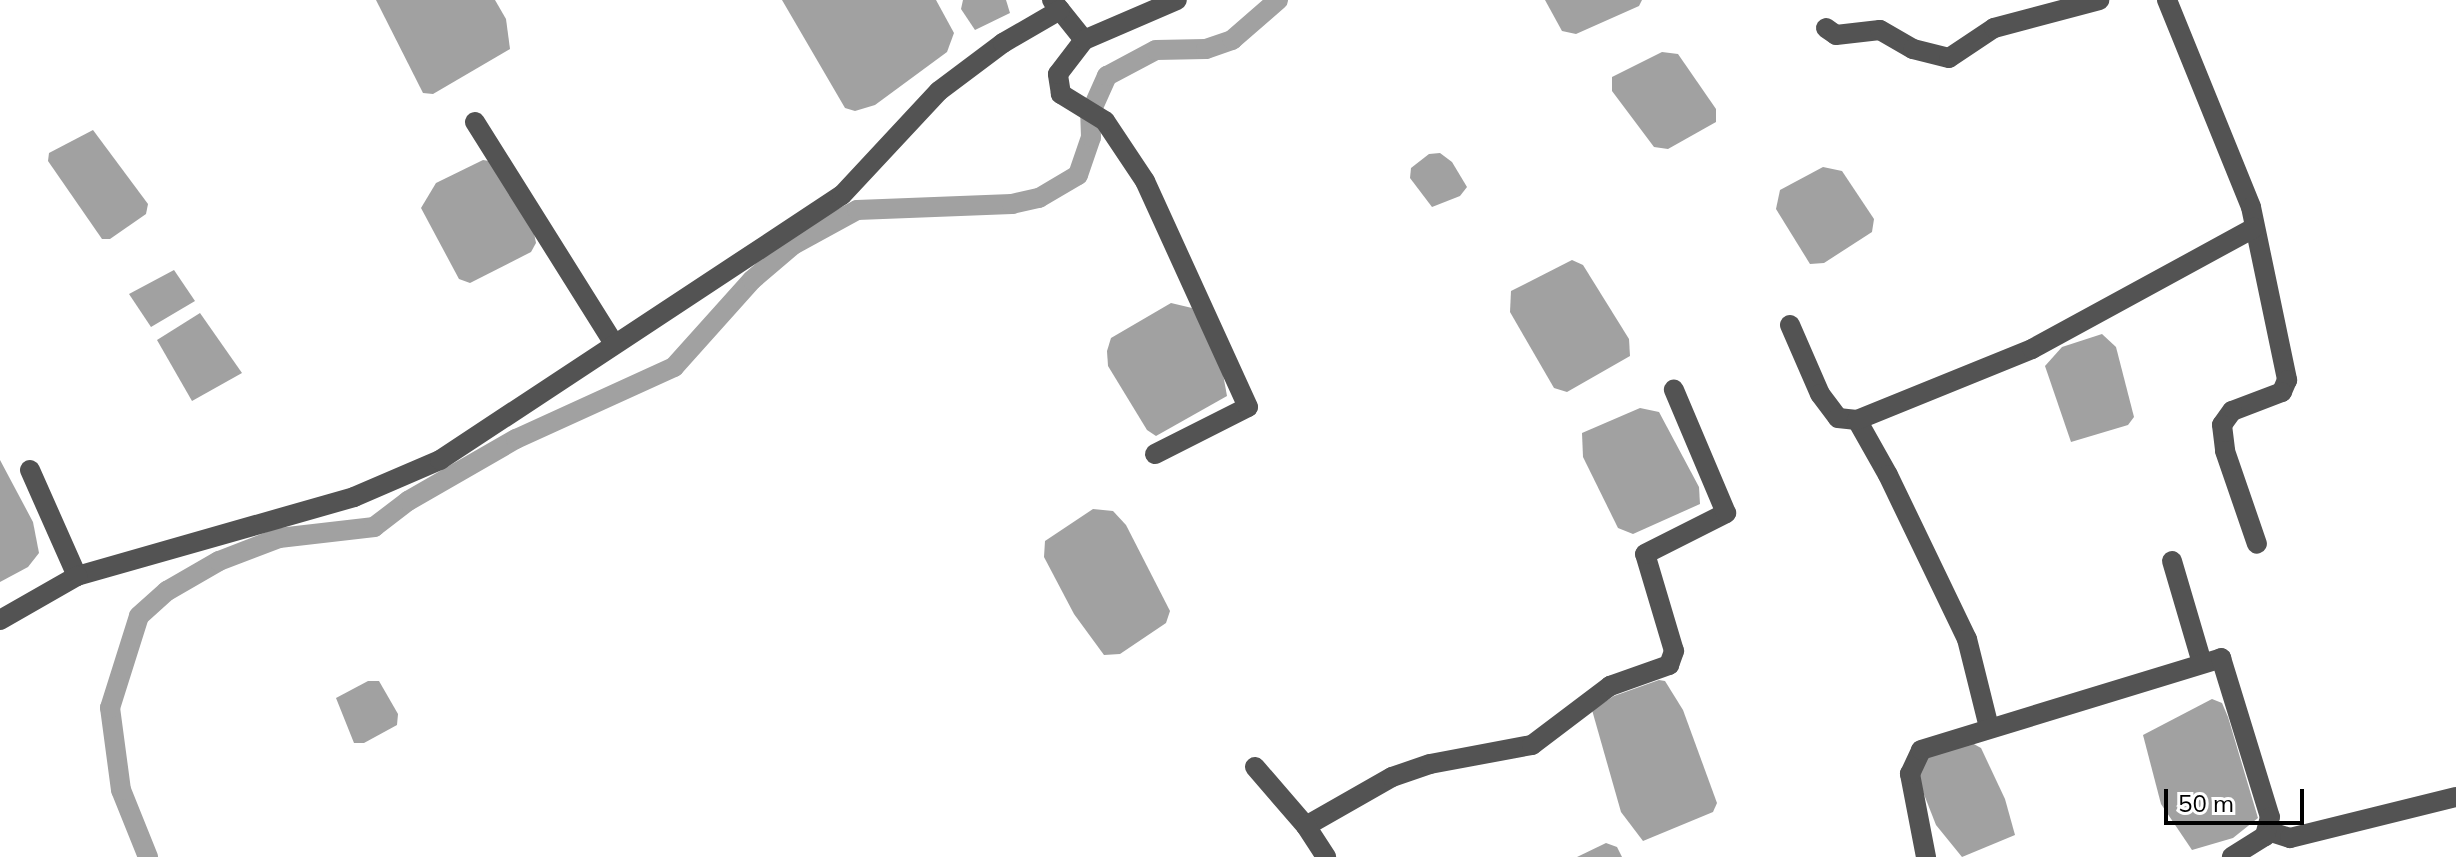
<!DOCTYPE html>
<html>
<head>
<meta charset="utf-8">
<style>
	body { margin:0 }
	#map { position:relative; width:2456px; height:857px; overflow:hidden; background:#fff; font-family:Mulish,sans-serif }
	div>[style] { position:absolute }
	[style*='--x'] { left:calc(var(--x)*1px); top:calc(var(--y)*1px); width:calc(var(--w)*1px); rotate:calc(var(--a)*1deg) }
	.water>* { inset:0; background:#a1a1a1 }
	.canal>* { height:20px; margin:-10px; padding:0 10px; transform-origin:10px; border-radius:10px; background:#a1a1a1 }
	.minor>* { height:20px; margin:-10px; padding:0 10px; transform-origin:10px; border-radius:10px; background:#535353 }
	span { translate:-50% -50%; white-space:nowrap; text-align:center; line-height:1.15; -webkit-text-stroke:8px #fff; paint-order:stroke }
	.scale { position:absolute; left:2164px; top:789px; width:140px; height:36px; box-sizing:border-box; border:4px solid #000; border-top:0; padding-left:10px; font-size:24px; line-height:28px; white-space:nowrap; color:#000; -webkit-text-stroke:6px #fff; paint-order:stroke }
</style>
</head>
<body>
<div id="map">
	<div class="water">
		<div style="clip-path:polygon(376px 0,495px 0,506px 19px,510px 49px,433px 94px,423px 93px)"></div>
		<div style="clip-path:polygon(782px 0,936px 0,954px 33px,947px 52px,875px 105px,855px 111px,845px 108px)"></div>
		<div style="clip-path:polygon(963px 0,1006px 0,1010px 13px,975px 30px,961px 9px)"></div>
		<div style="clip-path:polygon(1545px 0,1642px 0,1639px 6px,1576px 34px,1562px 31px)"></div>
		<div style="clip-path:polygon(1662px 52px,1678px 54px,1716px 109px,1716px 122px,1668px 149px,1654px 147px,1612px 91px,1612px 77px)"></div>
		<div style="clip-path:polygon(93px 130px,148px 204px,146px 214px,110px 239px,102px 239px,48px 161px,49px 153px)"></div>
		<div style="clip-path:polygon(1440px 153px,1452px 162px,1467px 187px,1460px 196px,1432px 207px,1410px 178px,1411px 168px,1429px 154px)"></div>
		<div style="clip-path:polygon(483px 160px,489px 161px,533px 228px,536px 243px,531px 252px,470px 283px,459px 279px,421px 208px,436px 183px)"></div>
		<div style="clip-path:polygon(1823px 167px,1842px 171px,1874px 219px,1872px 232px,1824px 263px,1810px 264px,1776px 209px,1780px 190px)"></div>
		<div style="clip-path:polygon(1572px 260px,1583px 265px,1629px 339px,1630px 356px,1567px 392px,1554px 388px,1510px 312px,1511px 291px)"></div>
		<div style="clip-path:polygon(174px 270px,195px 301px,151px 327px,129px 294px)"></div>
		<div style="clip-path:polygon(1171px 303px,1192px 308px,1221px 363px,1227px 396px,1156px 436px,1147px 430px,1108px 366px,1107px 351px,1111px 338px)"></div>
		<div style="clip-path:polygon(200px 313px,242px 373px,192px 401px,157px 340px)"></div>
		<div style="clip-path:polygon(2102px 334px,2116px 347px,2134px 417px,2128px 425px,2071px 442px,2045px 366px,2062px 347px)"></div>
		<div style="clip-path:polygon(1640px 408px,1659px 412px,1699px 487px,1700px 504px,1633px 534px,1618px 528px,1583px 457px,1582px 433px)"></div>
		<div style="clip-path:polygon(0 460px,33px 522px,39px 553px,28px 567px,0 582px)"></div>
		<div style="clip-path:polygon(1093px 509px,1113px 511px,1126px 525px,1170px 611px,1166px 623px,1120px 654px,1104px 655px,1074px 614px,1044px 557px,1045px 541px)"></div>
		<div style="clip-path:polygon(1659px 680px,1665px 681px,1683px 710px,1717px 803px,1713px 812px,1643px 841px,1621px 812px,1592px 710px,1614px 696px)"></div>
		<div style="clip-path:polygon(368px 681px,379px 681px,398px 714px,397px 725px,364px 743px,354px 743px,336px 698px)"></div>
		<div style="clip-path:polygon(2212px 699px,2222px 703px,2228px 717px,2258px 818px,2233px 838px,2192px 850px,2161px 804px,2143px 735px)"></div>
		<div style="clip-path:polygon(1972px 743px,1981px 748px,2005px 799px,2015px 835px,1962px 857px,1936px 825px,1916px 774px,1928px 757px)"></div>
		<div style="clip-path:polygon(1606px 843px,1617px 847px,1622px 857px,1577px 857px)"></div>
	</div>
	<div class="canal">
		<div style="--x:148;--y:857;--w:72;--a:-111.9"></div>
		<div style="--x:121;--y:790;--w:83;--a:-97.6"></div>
		<div style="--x:110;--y:708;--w:96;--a:-72.5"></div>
		<div style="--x:139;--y:616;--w:38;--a:-42"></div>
		<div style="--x:167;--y:591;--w:60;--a:-30"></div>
		<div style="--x:219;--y:561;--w:64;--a:-21"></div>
		<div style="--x:279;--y:538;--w:96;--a:-6.6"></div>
		<div style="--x:374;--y:527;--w:43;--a:-37.4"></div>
		<div style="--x:408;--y:501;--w:125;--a:-29.9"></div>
		<div style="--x:516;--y:439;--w:174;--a:-24.5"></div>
		<div style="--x:674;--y:367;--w:117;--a:-48.1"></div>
		<div style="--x:752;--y:280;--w:54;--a:-40.5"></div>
		<div style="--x:793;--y:245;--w:73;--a:-28.7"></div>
		<div style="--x:857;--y:210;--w:155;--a:-2.2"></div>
		<div style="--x:1012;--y:204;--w:28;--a:-13"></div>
		<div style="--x:1039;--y:198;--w:45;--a:-30.5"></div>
		<div style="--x:1078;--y:175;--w:40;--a:-71.1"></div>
		<div style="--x:1091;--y:137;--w:23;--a:-92"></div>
		<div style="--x:1090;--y:114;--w:42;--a:-65.9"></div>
		<div style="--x:1107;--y:76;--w:55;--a:-28"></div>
		<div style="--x:1156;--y:50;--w:50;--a:-1.1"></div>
		<div style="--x:1206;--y:49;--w:28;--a:-19"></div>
		<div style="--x:1232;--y:40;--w:61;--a:-41"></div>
	</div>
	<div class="minor">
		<div style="--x:1052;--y:0;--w:51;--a:51.3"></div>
		<div style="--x:2167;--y:0;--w:223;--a:67.9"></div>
		<div style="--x:2251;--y:207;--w:177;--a:78.2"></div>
		<div style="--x:2287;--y:380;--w:13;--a:113"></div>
		<div style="--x:2282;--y:392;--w:53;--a:159.2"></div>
		<div style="--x:2232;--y:411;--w:17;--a:126"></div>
		<div style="--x:2222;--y:425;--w:26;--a:83"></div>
		<div style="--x:2225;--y:451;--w:98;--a:71"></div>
		<div style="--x:1826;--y:28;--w:12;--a:35"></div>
		<div style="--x:1836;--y:35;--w:44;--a:-6.5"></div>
		<div style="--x:1880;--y:30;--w:38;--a:30"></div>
		<div style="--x:1913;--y:49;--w:37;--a:14"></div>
		<div style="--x:1949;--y:58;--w:54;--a:-33.7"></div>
		<div style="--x:1994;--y:28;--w:109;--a:-14.9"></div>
		<div style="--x:475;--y:122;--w:262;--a:57.9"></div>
		<div style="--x:1790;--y:325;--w:75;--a:66.5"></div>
		<div style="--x:1820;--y:394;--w:30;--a:53"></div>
		<div style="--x:1838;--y:418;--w:19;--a:6"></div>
		<div style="--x:1857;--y:420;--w:63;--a:60.6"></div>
		<div style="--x:1888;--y:475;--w:182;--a:64.3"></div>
		<div style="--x:1967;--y:639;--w:91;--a:76"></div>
		<div style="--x:1857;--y:420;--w:189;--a:-22.1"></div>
		<div style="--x:2032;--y:349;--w:253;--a:-28.6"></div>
		<div style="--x:1155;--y:454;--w:104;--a:-26.8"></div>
		<div style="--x:1248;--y:407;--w:248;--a:-114.5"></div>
		<div style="--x:1145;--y:181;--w:72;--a:-123.7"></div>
		<div style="--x:1105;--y:121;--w:52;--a:-148.5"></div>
		<div style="--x:1061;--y:94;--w:20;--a:-99"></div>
		<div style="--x:1058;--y:74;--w:43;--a:-52.6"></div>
		<div style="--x:1084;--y:40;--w:101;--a:-23.3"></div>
		<div style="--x:30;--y:470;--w:116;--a:66.1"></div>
		<div style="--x:77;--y:576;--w:288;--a:-15.9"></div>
		<div style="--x:354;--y:497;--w:94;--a:-23.3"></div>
		<div style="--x:440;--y:460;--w:481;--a:-33.4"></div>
		<div style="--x:842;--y:195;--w:142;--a:-47"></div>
		<div style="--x:939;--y:91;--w:80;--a:-36.9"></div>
		<div style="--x:1003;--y:43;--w:66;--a:-30.1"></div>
		<div style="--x:2172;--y:561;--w:106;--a:73.6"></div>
		<div style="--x:0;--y:620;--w:89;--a:-29.7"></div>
		<div style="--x:1255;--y:767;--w:78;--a:49.2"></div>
		<div style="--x:1306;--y:826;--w:99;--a:-29.7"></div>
		<div style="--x:1392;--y:777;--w:40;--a:-18.9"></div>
		<div style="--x:1430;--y:764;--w:104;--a:-10.6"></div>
		<div style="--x:1532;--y:745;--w:98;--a:-37.1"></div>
		<div style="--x:1610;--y:686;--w:63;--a:-19.6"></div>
		<div style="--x:1669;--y:665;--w:15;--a:-70"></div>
		<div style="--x:1674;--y:651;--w:101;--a:-106.6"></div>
		<div style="--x:1645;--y:554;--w:91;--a:-26.8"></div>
		<div style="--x:1726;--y:513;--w:134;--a:-112.9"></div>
		<div style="--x:1306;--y:826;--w:37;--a:57"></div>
		<div style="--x:2268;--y:831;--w:23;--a:18"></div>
		<div style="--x:2290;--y:838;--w:171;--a:-13.9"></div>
		<div style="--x:1926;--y:857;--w:85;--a:-100.9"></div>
		<div style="--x:1910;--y:774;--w:26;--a:-65"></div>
		<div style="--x:1921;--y:750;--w:314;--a:-17"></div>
		<div style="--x:2221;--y:658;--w:166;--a:72.9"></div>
		<div style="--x:2270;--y:817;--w:20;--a:105"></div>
		<div style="--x:2265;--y:836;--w:39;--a:148"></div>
	</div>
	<div class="scale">50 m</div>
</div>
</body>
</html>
